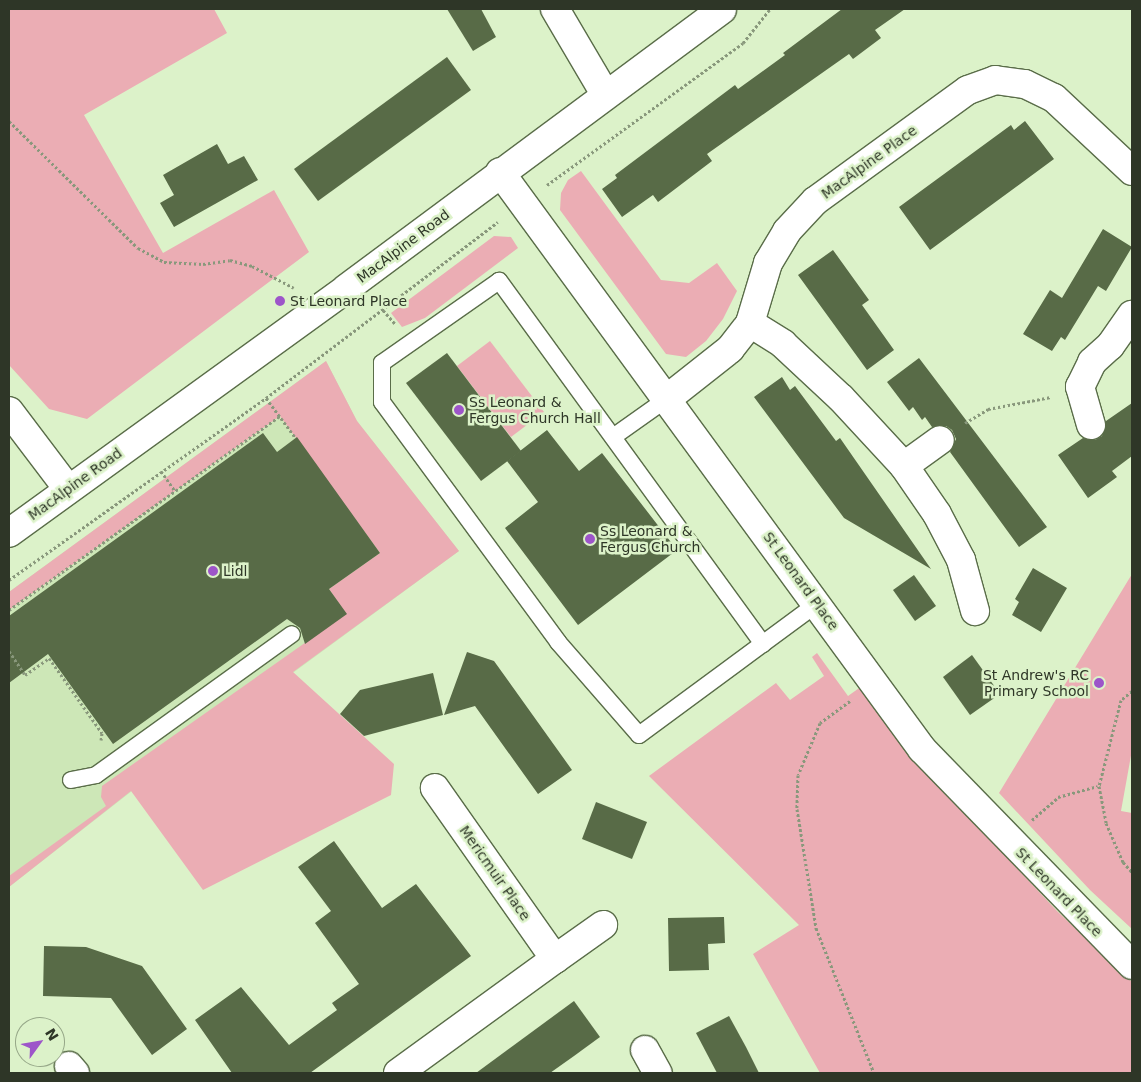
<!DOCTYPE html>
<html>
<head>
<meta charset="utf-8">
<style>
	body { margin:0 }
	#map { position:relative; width:1141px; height:1082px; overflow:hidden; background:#dcf2c9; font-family:"DejaVu Sans",sans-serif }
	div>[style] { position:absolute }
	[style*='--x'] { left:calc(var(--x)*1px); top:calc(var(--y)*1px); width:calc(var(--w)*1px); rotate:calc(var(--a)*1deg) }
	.built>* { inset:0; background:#cde7b7 }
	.green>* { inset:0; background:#ebadb4 }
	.building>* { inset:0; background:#586b47 }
	.path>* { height:3px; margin-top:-1.5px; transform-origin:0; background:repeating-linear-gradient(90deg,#89987c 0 2.5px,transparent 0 5px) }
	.roads { filter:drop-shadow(1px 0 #5a6d49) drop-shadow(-1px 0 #5a6d49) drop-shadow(0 1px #5a6d49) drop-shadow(0 -1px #5a6d49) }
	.service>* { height:16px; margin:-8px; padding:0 8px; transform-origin:8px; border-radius:8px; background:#fff }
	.minor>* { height:28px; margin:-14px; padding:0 14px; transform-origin:14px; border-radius:14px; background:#fff }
	.tertiary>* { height:28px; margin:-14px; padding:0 14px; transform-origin:14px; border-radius:14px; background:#fff }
	.dots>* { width:14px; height:14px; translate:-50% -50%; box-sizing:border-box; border:2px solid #dcf2c9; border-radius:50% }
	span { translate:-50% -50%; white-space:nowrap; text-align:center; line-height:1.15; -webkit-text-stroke:5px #dcf2c9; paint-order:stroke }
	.street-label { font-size:14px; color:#2e3627 }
	.poi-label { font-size:14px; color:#2e3627 }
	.left { translate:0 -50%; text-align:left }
	.right { translate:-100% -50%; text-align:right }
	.frame { position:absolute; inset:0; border:10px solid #2e3627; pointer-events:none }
	.north { position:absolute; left:15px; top:1017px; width:50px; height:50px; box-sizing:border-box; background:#dcf2c9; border:1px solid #96a788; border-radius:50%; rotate:58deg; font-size:14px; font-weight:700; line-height:20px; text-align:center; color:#2e3627 }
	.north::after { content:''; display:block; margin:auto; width:18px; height:22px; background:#9d55c9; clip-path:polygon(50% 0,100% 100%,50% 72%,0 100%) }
</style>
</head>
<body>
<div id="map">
	<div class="built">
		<div style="clip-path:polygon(326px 361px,357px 421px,459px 551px,132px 791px,9px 887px,9px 592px)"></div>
	</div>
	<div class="green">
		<div style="clip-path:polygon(9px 9px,214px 9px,227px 33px,84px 115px,163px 253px,274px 190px,309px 252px,87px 419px,49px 409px,9px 365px)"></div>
		<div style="clip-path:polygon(581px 171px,661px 280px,689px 283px,717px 263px,737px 291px,723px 319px,706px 341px,686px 357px,666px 354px,560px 210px,561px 193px,568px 180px)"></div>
		<div style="clip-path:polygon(494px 236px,511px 237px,518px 248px,425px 318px,402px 327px,391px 313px)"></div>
		<div style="clip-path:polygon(490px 341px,544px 412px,511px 437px,457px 366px)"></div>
		<div style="clip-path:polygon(326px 361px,357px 421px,459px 551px,293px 672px,394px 764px,391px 795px,203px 890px,131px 791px,9px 887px,9px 876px,106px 806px,101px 797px,102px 786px,346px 614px,329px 589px,380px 553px,280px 416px,9px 610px,9px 592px)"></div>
		<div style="clip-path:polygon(1132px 574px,1132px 750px,1121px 811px,1132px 813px,1132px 929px,1090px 890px,999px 793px)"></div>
		<div style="clip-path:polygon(817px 653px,848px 696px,862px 686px,952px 799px,1057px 911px,1132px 982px,1132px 1073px,820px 1073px,753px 954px,799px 925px,649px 776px,776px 683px,790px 700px,824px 676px,812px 657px)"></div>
	</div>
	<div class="building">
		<div style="clip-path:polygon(447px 9px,481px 9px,496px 37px,473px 51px)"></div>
		<div style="clip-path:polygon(842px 9px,905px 9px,875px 30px,881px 38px,853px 59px,849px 54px,707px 154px,712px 161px,658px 202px,653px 195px,622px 217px,602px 189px,617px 178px,615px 175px,735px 85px,738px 89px,785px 55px,783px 53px)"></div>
		<div style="clip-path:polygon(447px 57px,471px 90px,318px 201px,294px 169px)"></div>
		<div style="clip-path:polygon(1025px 121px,1054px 159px,930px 250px,899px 207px,1011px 125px,1014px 130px)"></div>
		<div style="clip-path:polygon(217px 144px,228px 164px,244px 156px,258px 180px,174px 227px,160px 203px,174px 195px,163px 175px)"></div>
		<div style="clip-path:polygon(1103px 229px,1132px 247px,1106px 291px,1098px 286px,1065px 340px,1061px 337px,1052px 351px,1023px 334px,1050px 290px,1062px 298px)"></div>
		<div style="clip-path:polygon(833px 250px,869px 300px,862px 305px,894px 350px,867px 370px,798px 275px)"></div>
		<div style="clip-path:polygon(447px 353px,521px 451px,481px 481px,406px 383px)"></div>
		<div style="clip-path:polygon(919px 358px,1047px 527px,1019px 547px,950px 452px,956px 439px,952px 430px,946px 426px,932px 427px,925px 417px,922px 420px,913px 407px,909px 411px,887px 382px)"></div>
		<div style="clip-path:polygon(782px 377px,790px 390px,795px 386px,836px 441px,840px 438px,931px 569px,844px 518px,754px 397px)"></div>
		<div style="clip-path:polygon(1132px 403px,1132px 456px,1112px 471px,1117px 477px,1088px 498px,1058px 455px,1083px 438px,1095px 440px,1102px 436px,1106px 421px)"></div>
		<div style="clip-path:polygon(547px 430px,579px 471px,602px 453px,677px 550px,578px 625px,505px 528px,538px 502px,507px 461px)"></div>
		<div style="clip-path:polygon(263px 433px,277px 452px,297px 437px,380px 553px,329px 589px,347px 614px,305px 644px,300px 628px,287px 619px,113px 744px,48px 654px,9px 683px,9px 616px)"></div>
		<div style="clip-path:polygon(1033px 568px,1067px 588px,1041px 632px,1012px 615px,1019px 602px,1015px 599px)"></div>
		<div style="clip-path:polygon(914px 575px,936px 606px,915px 621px,893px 590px)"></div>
		<div style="clip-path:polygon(467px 652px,494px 661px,572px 770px,538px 794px,475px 706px,444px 715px)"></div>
		<div style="clip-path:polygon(972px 655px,1000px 694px,970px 715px,943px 677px)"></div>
		<div style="clip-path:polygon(433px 673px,443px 715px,364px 736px,340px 714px,360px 690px)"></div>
		<div style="clip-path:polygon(596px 802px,647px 822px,632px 859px,582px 839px)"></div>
		<div style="clip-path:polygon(334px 841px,382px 908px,416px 884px,471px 956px,310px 1073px,232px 1073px,195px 1020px,241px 987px,289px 1045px,337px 1010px,332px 1003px,359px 984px,315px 923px,331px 911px,298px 867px)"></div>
		<div style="clip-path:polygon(724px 917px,725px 943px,708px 944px,709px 970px,669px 971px,668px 918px)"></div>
		<div style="clip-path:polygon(44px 946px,86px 947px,142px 966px,187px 1029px,152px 1055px,111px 998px,43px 996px)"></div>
		<div style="clip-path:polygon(574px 1001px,600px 1037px,574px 1056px,550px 1073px,476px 1073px)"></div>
		<div style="clip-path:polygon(729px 1016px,746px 1047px,759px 1073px,717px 1073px,696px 1033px)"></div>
	</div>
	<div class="path">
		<div style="--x:9;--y:121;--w:181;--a:44.6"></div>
		<div style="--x:138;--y:248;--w:30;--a:28"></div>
		<div style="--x:164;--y:262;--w:39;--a:3"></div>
		<div style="--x:203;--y:264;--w:27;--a:-8"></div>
		<div style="--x:230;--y:260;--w:23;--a:15"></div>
		<div style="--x:252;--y:266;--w:47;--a:27.6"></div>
		<div style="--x:547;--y:185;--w:242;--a:-35.9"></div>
		<div style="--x:743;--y:43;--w:43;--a:-51.5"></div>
		<div style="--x:383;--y:310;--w:18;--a:49"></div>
		<div style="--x:266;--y:398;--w:49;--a:53.4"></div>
		<div style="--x:965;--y:423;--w:27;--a:-31"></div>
		<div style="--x:988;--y:409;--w:64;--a:-10.8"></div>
		<div style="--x:161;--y:471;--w:24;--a:55"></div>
		<div style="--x:9;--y:580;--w:315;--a:-35.3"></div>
		<div style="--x:266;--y:398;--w:291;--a:-37.2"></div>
		<div style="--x:9;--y:610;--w:333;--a:-35.6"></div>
		<div style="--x:9;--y:651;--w:29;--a:56"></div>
		<div style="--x:25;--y:675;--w:29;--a:-35"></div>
		<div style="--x:49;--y:658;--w:92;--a:54.8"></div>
		<div style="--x:102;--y:733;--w:7;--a:98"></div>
		<div style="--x:1132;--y:691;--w:14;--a:141"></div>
		<div style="--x:1121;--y:700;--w:89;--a:104.3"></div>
		<div style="--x:1099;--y:786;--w:38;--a:79"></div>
		<div style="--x:1106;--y:823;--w:43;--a:66.4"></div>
		<div style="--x:1123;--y:862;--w:13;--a:48"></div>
		<div style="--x:850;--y:701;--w:37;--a:144"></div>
		<div style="--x:820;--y:723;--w:56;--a:112.9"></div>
		<div style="--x:798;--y:775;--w:34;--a:92"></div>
		<div style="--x:797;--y:809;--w:121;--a:80.9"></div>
		<div style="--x:816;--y:928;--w:156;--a:68.2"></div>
		<div style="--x:1032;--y:820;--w:35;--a:-41"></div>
		<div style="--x:1058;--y:797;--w:41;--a:-15.4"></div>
	</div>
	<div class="roads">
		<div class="service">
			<div style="--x:613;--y:437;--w:67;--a:-35.3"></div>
			<div style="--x:763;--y:644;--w:449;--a:-126"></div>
			<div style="--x:499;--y:281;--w:143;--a:145"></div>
			<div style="--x:382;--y:363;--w:39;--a:90"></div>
			<div style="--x:382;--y:402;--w:298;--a:53.7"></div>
			<div style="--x:558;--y:642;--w:123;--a:48.9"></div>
			<div style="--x:639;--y:735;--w:222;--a:-36.4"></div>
			<div style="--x:71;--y:780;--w:25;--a:-11"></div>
			<div style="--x:96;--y:775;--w:241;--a:-35.7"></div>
		</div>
		<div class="minor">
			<div style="--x:555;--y:9;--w:99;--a:59.5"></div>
			<div style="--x:500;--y:172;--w:715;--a:53.82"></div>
			<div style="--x:922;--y:749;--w:301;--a:45.8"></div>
			<div style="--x:750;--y:323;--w:39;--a:32"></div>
			<div style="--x:783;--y:344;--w:79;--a:43"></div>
			<div style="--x:841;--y:398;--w:93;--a:47.2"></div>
			<div style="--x:904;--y:466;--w:58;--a:55.5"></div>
			<div style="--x:937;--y:514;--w:52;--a:62.4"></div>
			<div style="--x:961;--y:560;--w:53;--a:74.6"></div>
			<div style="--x:668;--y:398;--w:79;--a:-38.3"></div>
			<div style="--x:730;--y:349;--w:33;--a:-52"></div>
			<div style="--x:750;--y:323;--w:63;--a:-73.3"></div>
			<div style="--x:768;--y:263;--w:37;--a:-59"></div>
			<div style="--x:787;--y:231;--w:41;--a:-47"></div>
			<div style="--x:815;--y:201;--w:189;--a:-36"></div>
			<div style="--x:968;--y:90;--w:29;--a:-20"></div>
			<div style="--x:995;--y:80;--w:30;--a:8"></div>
			<div style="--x:1025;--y:84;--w:32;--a:26"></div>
			<div style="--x:1054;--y:98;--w:107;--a:43.1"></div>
			<div style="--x:9;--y:411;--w:98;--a:52.9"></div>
			<div style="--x:1091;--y:425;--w:40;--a:-106"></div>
			<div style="--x:1080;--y:387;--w:28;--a:-64"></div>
			<div style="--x:1092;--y:362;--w:24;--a:-42"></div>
			<div style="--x:1110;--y:346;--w:38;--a:-55"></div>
			<div style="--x:904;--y:466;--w:44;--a:-35.8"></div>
			<div style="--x:555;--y:959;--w:59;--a:-35.3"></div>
			<div style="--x:645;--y:1050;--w:26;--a:61"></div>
			<div style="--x:69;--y:1066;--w:9;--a:49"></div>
			<div style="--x:398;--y:1073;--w:194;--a:-36"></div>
			<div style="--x:555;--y:959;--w:209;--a:-125.1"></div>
		</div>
		<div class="tertiary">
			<div style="--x:9;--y:533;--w:417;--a:-35.9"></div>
			<div style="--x:347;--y:288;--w:467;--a:-36.6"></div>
		</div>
	</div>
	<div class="dots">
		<div style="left:280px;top:301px;background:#9d55c9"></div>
		<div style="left:459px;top:410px;background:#9d55c9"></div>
		<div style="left:590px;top:539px;background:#9d55c9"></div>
		<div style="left:213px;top:571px;background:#9d55c9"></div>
		<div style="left:1099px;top:683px;background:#9d55c9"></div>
	</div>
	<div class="street-label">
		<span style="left:869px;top:162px;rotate:-36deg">MacAlpine Place</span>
		<span style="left:403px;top:246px;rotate:-37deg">MacAlpine Road</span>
		<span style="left:75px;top:484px;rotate:-36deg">MacAlpine Road</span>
		<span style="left:801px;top:581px;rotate:54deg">St Leonard Place</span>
		<span style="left:495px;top:873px;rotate:55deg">Mericmuir Place</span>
		<span style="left:1059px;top:892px;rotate:46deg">St Leonard Place</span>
	</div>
	<div class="poi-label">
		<span class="left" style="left:290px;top:301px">St Leonard Place</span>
		<span class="left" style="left:469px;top:410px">Ss Leonard &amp;<br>Fergus Church Hall</span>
		<span class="left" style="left:600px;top:539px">Ss Leonard &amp;<br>Fergus Church</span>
		<span class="left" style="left:223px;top:571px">Lidl</span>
		<span class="right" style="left:1089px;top:683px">St Andrew's RC<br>Primary School</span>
	</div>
	<div class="frame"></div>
	<div class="north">N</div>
</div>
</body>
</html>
